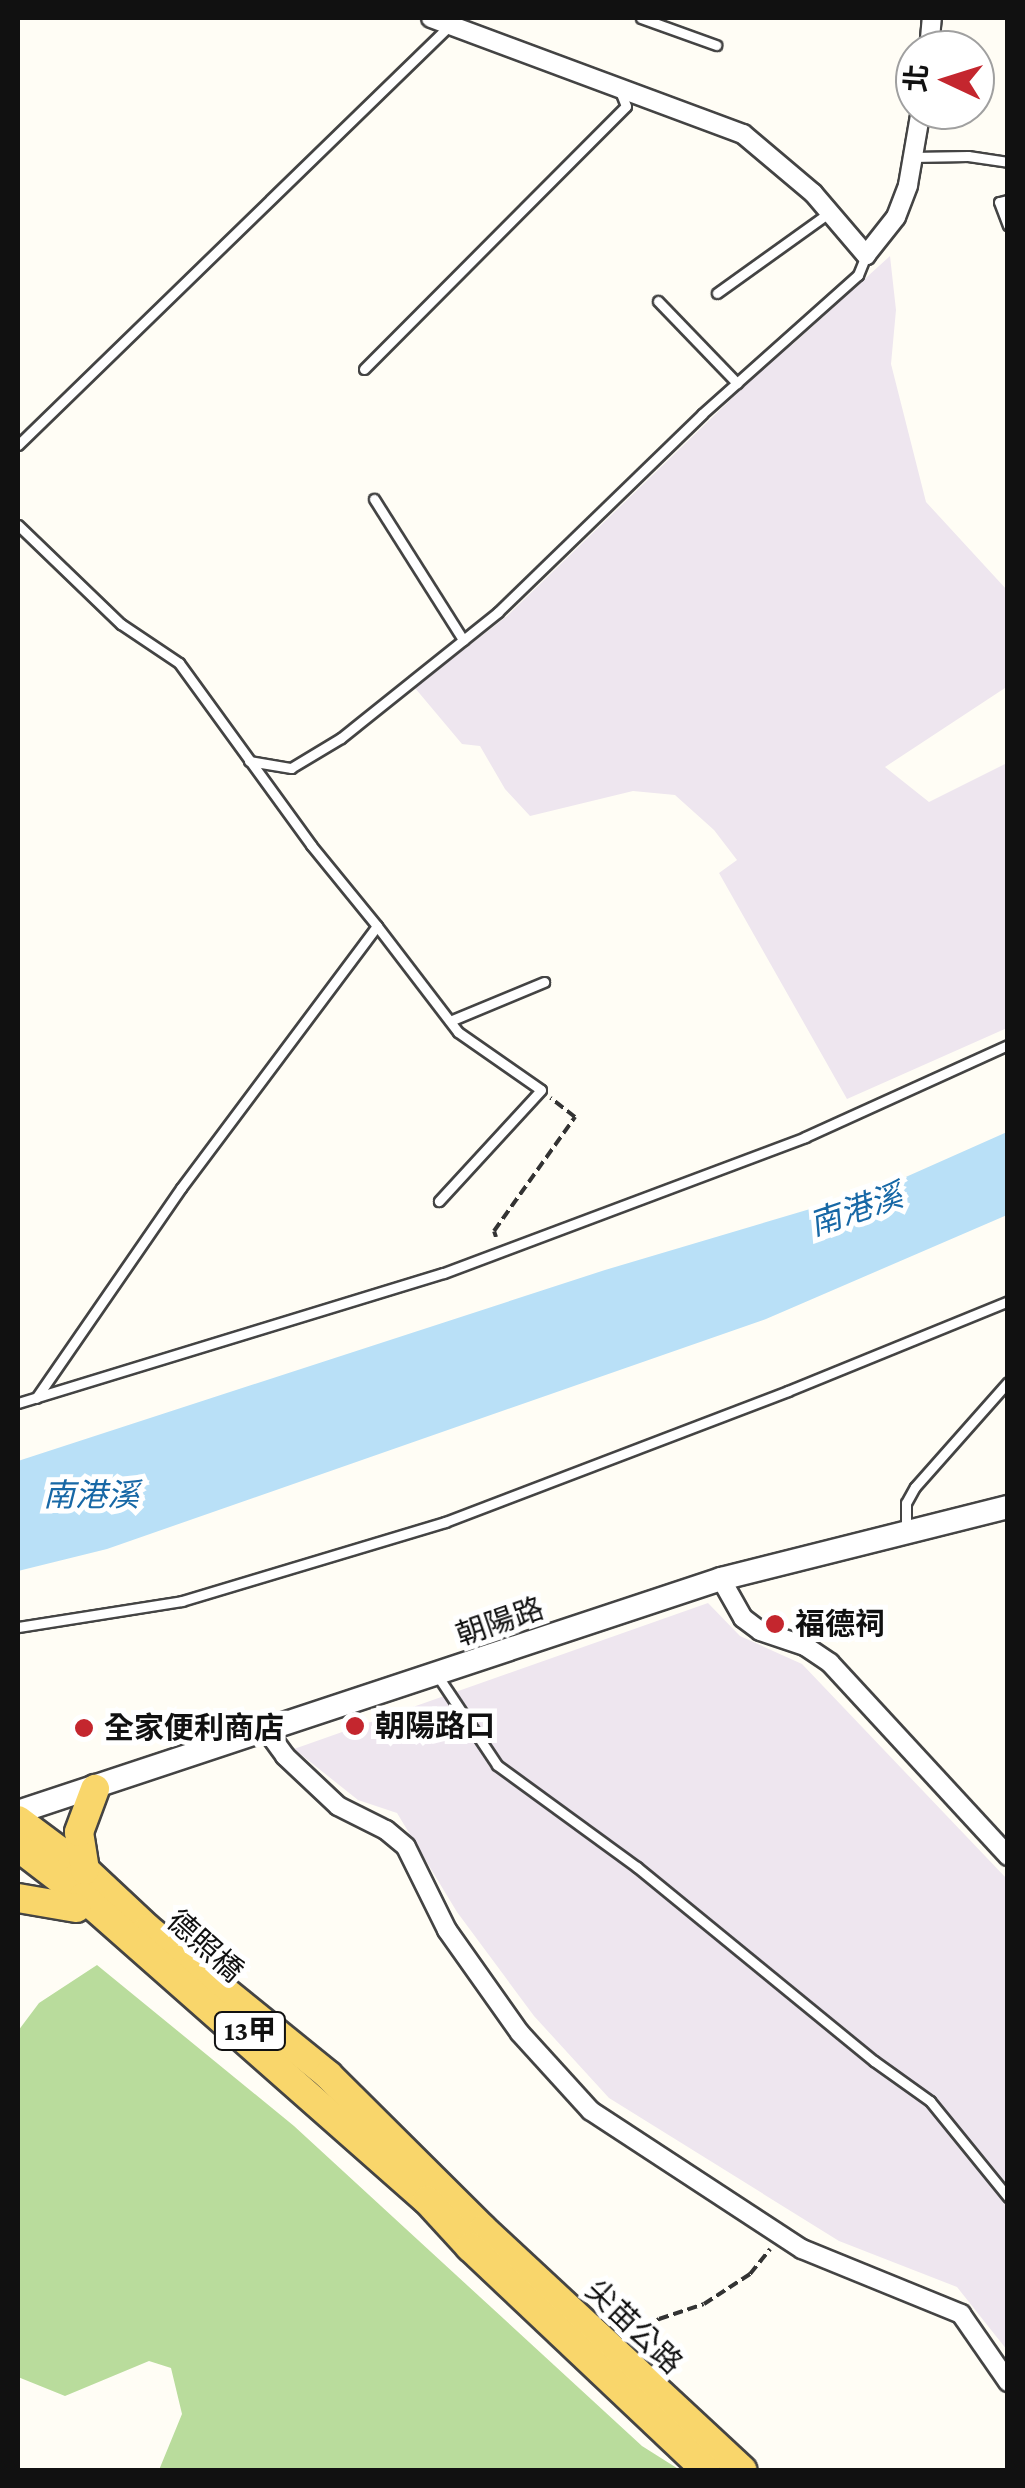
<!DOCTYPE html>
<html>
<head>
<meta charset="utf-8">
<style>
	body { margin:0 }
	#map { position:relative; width:1025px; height:2488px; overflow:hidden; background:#fffdf5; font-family:"Crimson Pro","Noto Sans TC",serif }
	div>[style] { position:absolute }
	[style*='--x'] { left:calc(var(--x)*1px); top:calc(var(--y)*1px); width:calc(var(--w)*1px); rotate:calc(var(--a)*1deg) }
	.industrial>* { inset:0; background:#eee6ef }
	.forest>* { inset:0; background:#b9dc9c }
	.water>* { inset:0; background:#b9e0f7 }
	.path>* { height:4px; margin-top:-2px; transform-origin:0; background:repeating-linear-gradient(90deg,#333 0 10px,transparent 0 15px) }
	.roads { filter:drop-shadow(2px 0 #444) drop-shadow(-2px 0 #444) drop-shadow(0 2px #444) drop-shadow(0 -2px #444) }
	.service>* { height:9px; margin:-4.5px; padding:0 4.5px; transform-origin:4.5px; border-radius:4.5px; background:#fff }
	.minor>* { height:18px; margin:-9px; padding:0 9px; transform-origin:9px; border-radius:9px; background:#fff }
	.tertiary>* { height:22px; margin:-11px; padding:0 11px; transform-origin:11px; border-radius:11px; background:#fff }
	.primary>* { height:28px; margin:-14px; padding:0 14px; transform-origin:14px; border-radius:14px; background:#f9d66b }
	.dots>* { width:28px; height:28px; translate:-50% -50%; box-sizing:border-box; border:5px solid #fff; border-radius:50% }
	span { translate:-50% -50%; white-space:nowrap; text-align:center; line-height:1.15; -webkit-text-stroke:10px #fff; paint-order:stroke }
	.shield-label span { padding:2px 8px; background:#fff; border:2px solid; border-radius:8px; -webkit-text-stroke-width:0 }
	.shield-label { font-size:28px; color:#111; font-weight:700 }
	.street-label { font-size:30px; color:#111 }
	.poi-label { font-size:30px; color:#111; font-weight:700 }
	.left { translate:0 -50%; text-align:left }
	.water-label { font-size:32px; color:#1768a6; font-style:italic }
	.frame { position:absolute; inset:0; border:20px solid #111; pointer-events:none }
	.north { position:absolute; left:895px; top:30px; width:100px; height:100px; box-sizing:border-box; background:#fff; border:2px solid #a0a0a0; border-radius:50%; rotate:274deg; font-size:28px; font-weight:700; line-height:40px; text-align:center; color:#111 }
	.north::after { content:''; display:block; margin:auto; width:35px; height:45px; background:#c4262e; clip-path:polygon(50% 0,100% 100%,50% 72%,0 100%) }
</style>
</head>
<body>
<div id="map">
	<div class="industrial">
		<div style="clip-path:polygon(890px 256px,896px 310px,891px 364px,926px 502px,1007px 590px,1008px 686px,885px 767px,929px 802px,1007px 763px,1007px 1028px,847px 1099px,719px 873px,737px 860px,714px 830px,675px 795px,633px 791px,530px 816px,505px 789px,480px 746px,462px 744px,415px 688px,507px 616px,786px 346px,792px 345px)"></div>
		<div style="clip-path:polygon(708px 1603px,740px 1636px,802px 1664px,1007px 1879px,1007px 2350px,957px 2287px,839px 2241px,609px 2098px,534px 2016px,457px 1912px,397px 1813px,358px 1800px,294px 1749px)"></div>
	</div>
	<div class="forest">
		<div style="clip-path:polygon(97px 1965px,294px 2126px,642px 2446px,680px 2470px,159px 2470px,182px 2414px,171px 2368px,149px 2361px,65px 2396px,18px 2377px,18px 2031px,39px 2003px)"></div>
	</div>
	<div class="water">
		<div style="clip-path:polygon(1007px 1132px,1007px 1215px,766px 1319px,107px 1549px,18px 1571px,18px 1461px,605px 1270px,881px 1188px)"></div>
	</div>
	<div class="path">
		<div style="--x:496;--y:1237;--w:6;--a:-108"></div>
		<div style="--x:494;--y:1231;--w:140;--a:-54.6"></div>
		<div style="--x:575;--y:1117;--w:31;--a:-142"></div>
		<div style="--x:636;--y:2341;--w:32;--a:-44"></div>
		<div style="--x:659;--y:2319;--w:47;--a:-18.4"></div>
		<div style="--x:704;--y:2304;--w:55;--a:-33.1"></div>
		<div style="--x:750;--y:2274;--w:32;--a:-51"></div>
	</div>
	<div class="roads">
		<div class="service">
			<div style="--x:641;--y:18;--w:80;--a:19.8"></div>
			<div style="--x:912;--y:157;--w:56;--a:-1"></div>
			<div style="--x:968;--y:156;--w:40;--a:8.5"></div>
			<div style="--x:1008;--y:200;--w:9;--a:167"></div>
			<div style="--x:999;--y:202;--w:25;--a:69"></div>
			<div style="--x:717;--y:293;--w:139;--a:-35.6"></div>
			<div style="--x:658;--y:301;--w:114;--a:46.1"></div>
			<div style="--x:364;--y:369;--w:371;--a:-45.1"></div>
			<div style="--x:626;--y:106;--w:16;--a:-112"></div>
			<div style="--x:18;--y:445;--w:603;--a:-44.19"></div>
			<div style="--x:374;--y:499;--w:167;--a:57.7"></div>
			<div style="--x:18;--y:525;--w:143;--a:43.9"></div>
			<div style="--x:121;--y:624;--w:70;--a:33.9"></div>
			<div style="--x:179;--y:663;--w:225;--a:54"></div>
			<div style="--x:311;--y:845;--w:104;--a:50.8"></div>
			<div style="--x:377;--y:926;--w:327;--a:126.8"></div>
			<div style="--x:181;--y:1188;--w:255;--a:124.6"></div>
			<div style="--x:249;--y:761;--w:43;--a:9.5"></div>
			<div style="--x:291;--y:768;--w:58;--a:-31"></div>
			<div style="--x:341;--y:738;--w:201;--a:-38.7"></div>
			<div style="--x:498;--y:612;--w:284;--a:-44.1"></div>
			<div style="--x:702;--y:414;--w:209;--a:-41.7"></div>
			<div style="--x:858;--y:275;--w:22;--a:-68"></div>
			<div style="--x:377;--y:926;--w:133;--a:52.6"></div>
			<div style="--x:458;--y:1032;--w:101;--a:34.9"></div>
			<div style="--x:541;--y:1090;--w:151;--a:132.6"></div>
			<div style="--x:450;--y:1021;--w:102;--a:-22.5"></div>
			<div style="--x:18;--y:1403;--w:445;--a:-17"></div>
			<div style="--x:444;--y:1273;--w:386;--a:-20.6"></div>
			<div style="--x:805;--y:1137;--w:223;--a:-24.4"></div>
			<div style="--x:906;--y:1529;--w:26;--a:-90"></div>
			<div style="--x:906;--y:1503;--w:18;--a:-61"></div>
			<div style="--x:915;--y:1487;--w:140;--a:-48.5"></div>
			<div style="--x:18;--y:1627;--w:166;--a:-9"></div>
			<div style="--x:182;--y:1601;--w:275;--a:-16.7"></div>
			<div style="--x:445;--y:1522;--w:367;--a:-20.9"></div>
			<div style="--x:788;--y:1391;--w:238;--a:-22.2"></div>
			<div style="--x:437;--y:1675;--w:108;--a:56.3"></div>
			<div style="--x:497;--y:1765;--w:173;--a:36.1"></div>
			<div style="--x:637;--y:1867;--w:306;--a:39.3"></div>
			<div style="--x:874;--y:2061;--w:69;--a:35.5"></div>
			<div style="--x:930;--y:2101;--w:124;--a:50.9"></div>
		</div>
		<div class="minor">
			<div style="--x:431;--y:18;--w:333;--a:20.4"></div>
			<div style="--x:743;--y:134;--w:92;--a:40.1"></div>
			<div style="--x:813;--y:193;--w:82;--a:49.5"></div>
			<div style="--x:866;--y:255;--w:48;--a:-51.7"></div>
			<div style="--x:896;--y:217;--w:34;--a:-69"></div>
			<div style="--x:908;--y:185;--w:76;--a:-80.2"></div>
			<div style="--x:929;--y:50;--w:32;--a:-85"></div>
			<div style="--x:721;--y:1579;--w:45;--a:60.6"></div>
			<div style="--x:743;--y:1618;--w:21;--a:37"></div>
			<div style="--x:760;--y:1631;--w:47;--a:18.4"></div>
			<div style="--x:805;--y:1646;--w:30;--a:34"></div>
			<div style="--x:830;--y:1663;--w:263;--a:47.3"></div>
			<div style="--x:267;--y:1731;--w:31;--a:54"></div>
			<div style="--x:285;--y:1756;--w:73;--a:43.3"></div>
			<div style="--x:338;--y:1806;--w:54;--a:26.6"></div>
			<div style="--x:386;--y:1830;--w:26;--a:40"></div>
			<div style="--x:406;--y:1847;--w:93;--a:63.7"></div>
			<div style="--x:447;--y:1930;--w:126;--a:54.7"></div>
			<div style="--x:520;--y:2033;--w:105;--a:47.7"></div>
			<div style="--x:591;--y:2111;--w:252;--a:33.2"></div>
			<div style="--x:802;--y:2249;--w:172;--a:22.2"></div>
			<div style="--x:961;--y:2314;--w:83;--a:55.3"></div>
		</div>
		<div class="tertiary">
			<div style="--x:18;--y:1812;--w:741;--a:-18.34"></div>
			<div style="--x:721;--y:1579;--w:296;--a:-14.1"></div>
		</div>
		<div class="primary">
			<div style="--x:18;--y:1820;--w:84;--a:36.7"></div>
			<div style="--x:85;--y:1870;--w:86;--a:43.1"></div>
			<div style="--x:148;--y:1929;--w:232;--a:39"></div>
			<div style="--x:328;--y:2075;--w:218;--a:44.8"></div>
			<div style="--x:483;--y:2229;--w:354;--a:42.9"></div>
			<div style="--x:18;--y:1847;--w:82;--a:37.6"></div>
			<div style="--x:83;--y:1897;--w:458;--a:41.4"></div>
			<div style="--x:427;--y:2200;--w:64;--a:47.5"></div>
			<div style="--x:470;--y:2247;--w:325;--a:43.4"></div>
			<div style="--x:85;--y:1870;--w:38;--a:-99"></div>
			<div style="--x:79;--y:1832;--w:46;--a:-69.6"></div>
			<div style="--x:18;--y:1898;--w:59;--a:9.8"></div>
		</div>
	</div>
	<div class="dots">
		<div style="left:775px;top:1624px;background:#c4262e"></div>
		<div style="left:355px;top:1726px;background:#c4262e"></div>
		<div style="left:84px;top:1728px;background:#c4262e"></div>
	</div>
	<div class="shield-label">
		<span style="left:250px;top:2031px">13甲</span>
	</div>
	<div class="street-label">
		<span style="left:500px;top:1622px;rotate:-19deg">朝陽路</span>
		<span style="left:205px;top:1946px;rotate:42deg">德照橋</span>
		<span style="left:634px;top:2327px;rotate:44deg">尖苗公路</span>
	</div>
	<div class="poi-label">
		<span class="left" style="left:795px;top:1624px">福德祠</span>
		<span class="left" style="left:375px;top:1726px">朝陽路口</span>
		<span class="left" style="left:104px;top:1728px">全家便利商店</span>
	</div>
	<div class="water-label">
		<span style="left:856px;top:1210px;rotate:-19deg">南港溪</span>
		<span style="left:91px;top:1495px">南港溪</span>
	</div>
	<div class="frame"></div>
	<div class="north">北</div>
</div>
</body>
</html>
